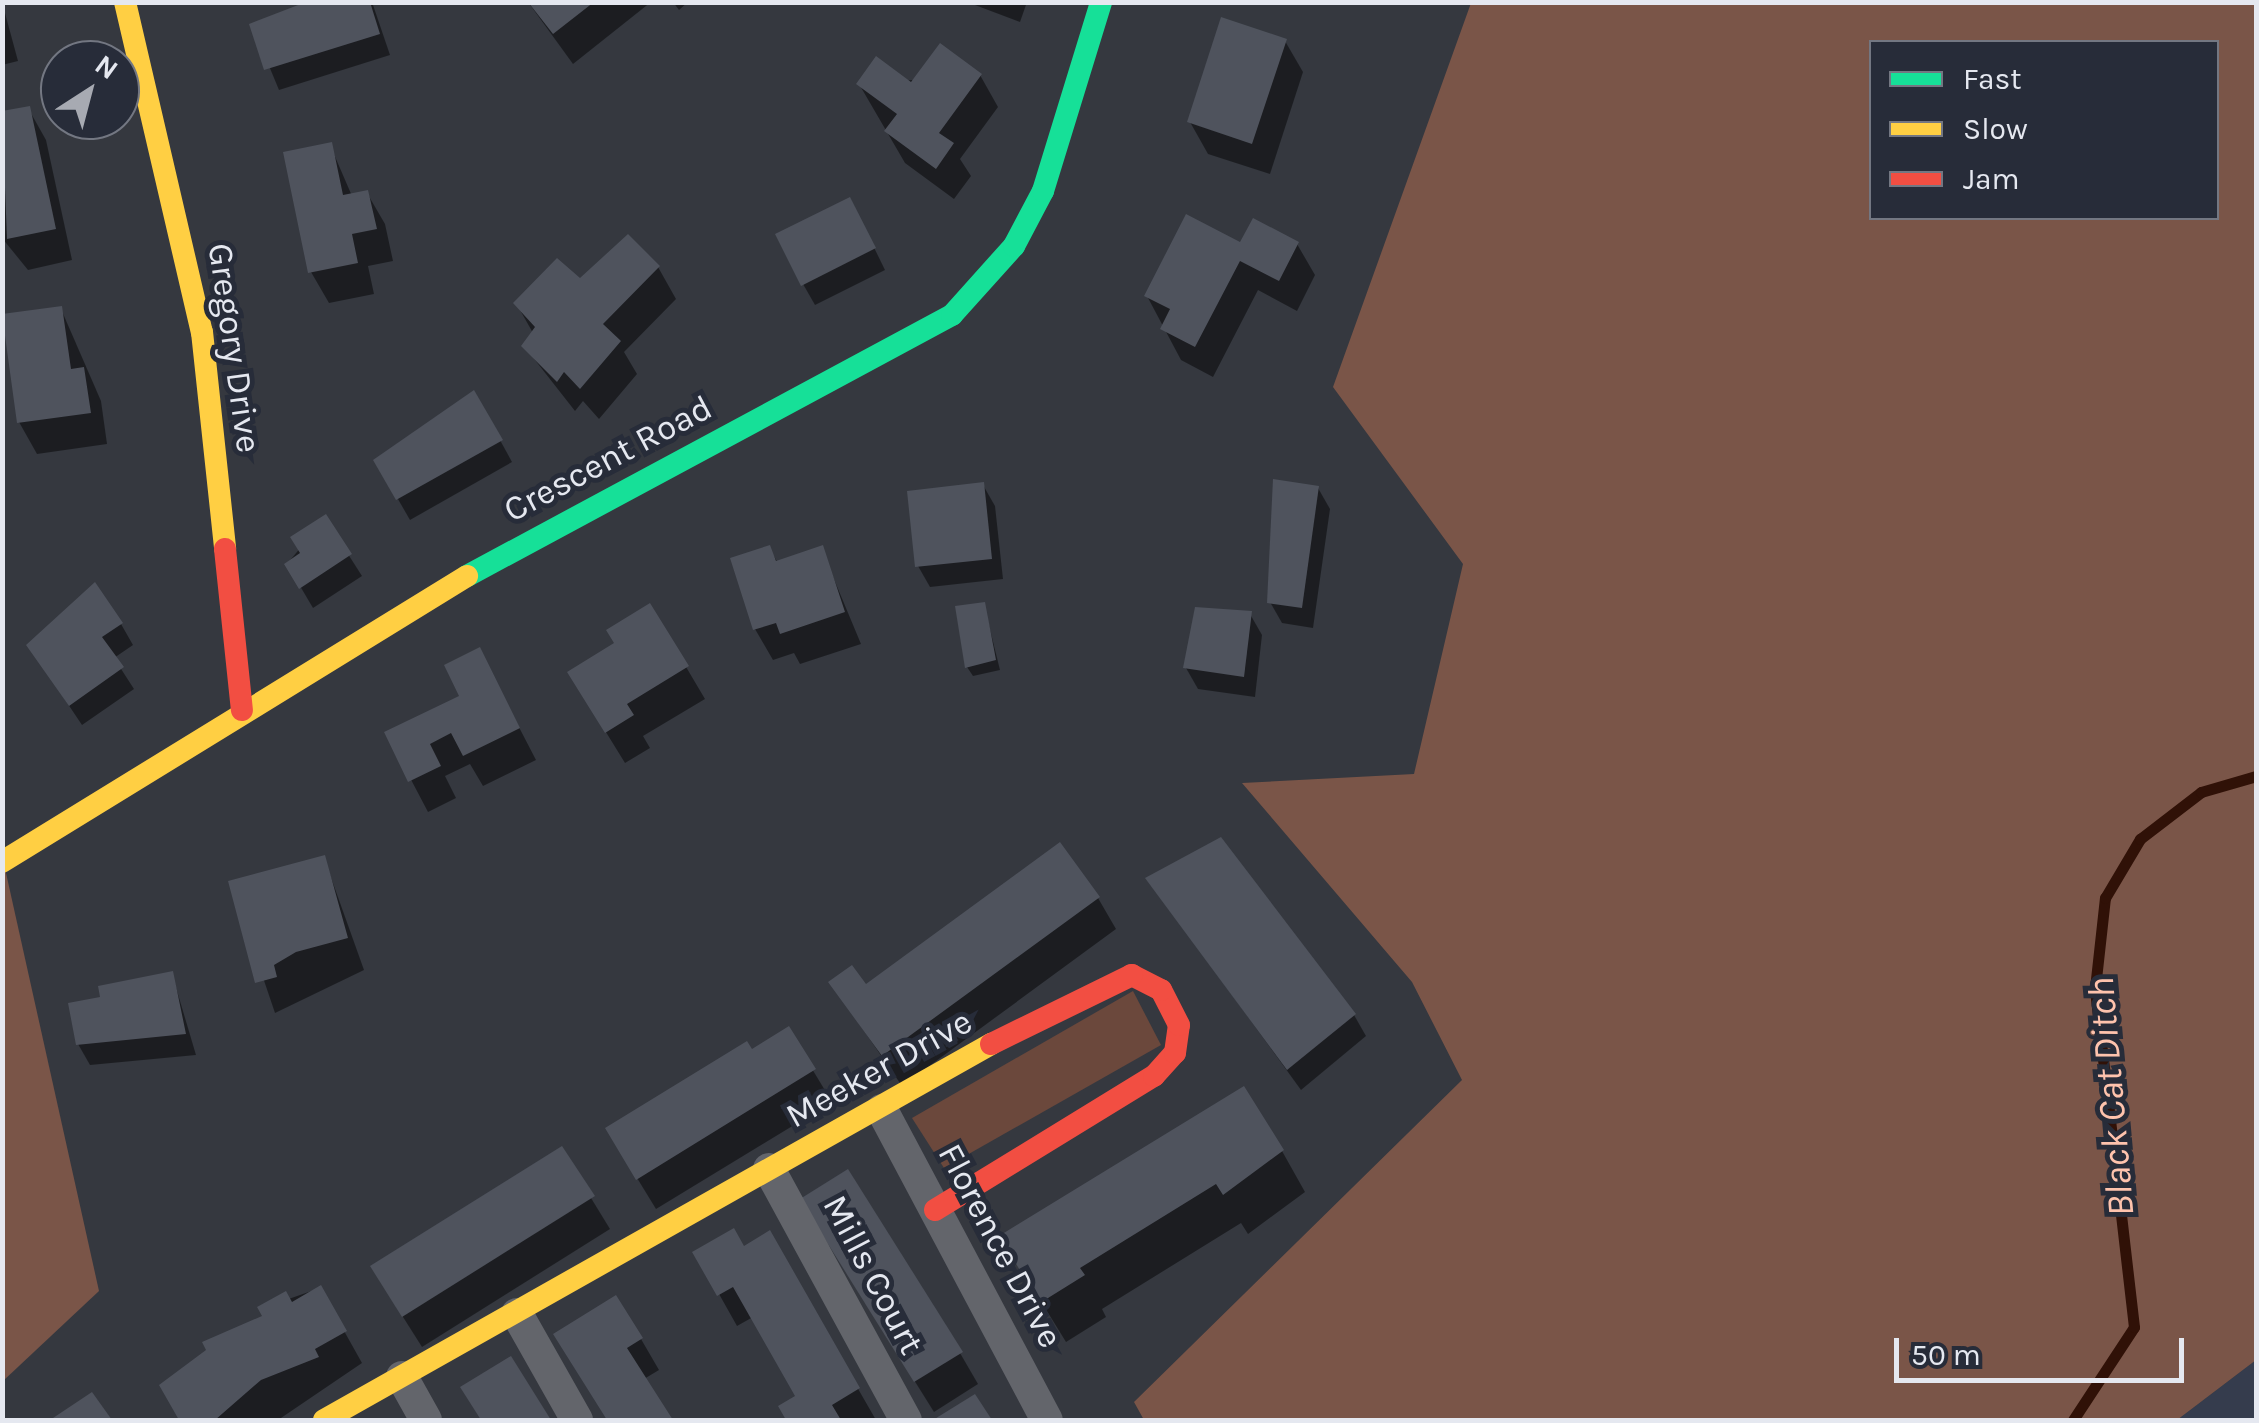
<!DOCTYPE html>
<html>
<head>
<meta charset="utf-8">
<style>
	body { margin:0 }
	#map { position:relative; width:2259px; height:1423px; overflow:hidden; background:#35383f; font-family:Karla,sans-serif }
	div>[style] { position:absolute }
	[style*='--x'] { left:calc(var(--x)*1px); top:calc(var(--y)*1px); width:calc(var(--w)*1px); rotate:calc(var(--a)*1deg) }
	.built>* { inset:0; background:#353c4d }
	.green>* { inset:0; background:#6b483c }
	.forest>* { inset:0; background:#7a5548 }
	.shadow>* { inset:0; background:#0007 }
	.stream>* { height:11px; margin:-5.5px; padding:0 5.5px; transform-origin:5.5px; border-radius:5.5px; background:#301107 }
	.building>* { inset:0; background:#4f535d }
	.street>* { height:32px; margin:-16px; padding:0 16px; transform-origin:16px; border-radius:16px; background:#63656b }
	.fast>* { height:22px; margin:-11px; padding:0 11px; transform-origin:11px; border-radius:11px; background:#16e098 }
	.slow>* { height:22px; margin:-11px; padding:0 11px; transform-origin:11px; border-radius:11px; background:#ffcf43 }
	.jam>* { height:22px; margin:-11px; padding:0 11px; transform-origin:11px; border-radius:11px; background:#f24e42 }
	span { translate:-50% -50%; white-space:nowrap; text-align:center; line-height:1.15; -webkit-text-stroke:10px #272c39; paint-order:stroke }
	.street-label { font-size:35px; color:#e5e8f0 }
	.water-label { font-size:38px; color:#fec3ad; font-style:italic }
	.frame { position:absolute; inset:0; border:5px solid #e5e8f0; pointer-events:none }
	.legend { position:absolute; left:1869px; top:40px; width:350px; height:180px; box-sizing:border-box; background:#272c39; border:2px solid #737782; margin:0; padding:12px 18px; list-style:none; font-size:30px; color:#e5e8f0 }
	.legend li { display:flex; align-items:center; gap:20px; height:50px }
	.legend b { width:50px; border:2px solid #737782 }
	.north { position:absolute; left:40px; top:40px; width:100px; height:100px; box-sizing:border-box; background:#272c39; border:2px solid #737782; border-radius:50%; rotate:36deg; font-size:28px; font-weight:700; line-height:40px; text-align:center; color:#e5e8f0 }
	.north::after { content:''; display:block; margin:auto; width:35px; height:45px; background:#a7aab2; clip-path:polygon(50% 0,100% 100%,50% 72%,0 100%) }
	.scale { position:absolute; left:1894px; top:1338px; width:290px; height:45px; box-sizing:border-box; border:5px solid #e5e8f0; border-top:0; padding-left:12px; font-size:30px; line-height:35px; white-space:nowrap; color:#e5e8f0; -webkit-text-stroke:8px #272c39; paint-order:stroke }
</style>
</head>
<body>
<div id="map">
	<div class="built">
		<div style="clip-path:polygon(2256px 1360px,2256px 1420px,2177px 1420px)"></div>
	</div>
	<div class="green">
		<div style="clip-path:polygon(1133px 991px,1161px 1045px,944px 1168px,912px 1118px)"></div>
	</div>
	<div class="forest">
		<div style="clip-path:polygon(evenodd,1471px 3px,2256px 3px,2256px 1360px,2177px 1420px,1144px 1420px,1134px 1402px,1462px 1080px,1412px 982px,1242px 783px,1414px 774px,1463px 564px,1333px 387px,1471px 3px,1872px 42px,2216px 42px,2216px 218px,1872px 218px,1872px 42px)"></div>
		<div style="clip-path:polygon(2px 855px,99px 1291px,3px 1381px,2px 1381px)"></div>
	</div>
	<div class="shadow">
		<div style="clip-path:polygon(2px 2px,18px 61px,2px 65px)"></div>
		<div style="clip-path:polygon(318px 2px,372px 2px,390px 55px,279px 90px,252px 25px)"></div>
		<div style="clip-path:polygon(528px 2px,651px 2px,573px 64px)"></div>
		<div style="clip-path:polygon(673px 2px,688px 2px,679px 10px)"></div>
		<div style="clip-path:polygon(967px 2px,1027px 2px,1020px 22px)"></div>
		<div style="clip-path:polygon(1285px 41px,1303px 72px,1270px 174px,1208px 154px,1190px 122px)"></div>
		<div style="clip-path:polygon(980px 75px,998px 107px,960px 159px,971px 176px,954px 199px,905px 163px,859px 84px)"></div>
		<div style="clip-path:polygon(28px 108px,46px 140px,72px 260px,28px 270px,2px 238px,2px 114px)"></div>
		<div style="clip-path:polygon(330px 145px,352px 196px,367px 193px,385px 224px,393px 261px,368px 266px,374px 294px,329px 303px,311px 272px)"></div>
		<div style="clip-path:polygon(861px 221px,885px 270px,815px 305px,803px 284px)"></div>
		<div style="clip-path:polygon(1297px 244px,1315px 275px,1297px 311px,1258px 290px,1213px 377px,1181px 360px,1147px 296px,1241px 246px)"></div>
		<div style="clip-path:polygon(658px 267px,676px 299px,624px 352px,637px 374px,599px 419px,583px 401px,575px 411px,524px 346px,533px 333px,516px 303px)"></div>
		<div style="clip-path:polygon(61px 309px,101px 401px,107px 444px,37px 454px,19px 422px)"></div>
		<div style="clip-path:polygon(474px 393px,512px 462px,410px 520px,376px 461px)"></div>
		<div style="clip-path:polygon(983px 485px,995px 506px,1003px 579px,930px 587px,918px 566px)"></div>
		<div style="clip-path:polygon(1318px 488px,1330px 509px,1313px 628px,1282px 623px,1270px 602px)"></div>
		<div style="clip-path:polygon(325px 518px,362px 576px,313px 608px,287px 564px)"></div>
		<div style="clip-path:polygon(769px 548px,778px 563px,821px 548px,861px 644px,800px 664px,794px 653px,773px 660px,755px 629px)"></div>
		<div style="clip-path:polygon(984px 605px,1000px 670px,973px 676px,967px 667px)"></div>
		<div style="clip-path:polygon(650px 606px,705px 699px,643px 736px,650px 748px,625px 763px,588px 703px,617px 644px)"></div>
		<div style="clip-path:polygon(1250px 614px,1262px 635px,1255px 697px,1198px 689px,1186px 668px)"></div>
		<div style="clip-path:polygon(121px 624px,133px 645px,114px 658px,134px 689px,82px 725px,29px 646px)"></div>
		<div style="clip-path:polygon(479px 650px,536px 760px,483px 786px,470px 764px,445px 776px,456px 798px,428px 812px,387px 734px,462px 697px)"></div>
		<div style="clip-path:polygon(324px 858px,364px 970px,275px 1013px,231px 883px)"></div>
		<div style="clip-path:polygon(1148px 879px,1354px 1015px,1366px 1036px,1301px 1090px)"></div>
		<div style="clip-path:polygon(1098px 898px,1116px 929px,902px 1086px,831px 983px,866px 987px)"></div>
		<div style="clip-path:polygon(172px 974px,196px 1055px,90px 1065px,78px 1044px,103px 999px)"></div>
		<div style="clip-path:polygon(788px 1029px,832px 1102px,656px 1209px,626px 1160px)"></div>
		<div style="clip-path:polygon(561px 1149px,610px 1229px,422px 1347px,391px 1298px)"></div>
		<div style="clip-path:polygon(1282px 1151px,1305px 1192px,1248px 1234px,1241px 1223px,1102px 1309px,1106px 1317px,1066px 1342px,1026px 1277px)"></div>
		<div style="clip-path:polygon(821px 1231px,960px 1353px,978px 1384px,934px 1412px)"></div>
		<div style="clip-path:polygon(769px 1234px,876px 1420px,789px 1420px,781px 1407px,799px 1397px,753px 1317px,737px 1326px,696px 1253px,743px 1249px)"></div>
		<div style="clip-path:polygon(320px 1288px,362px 1363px,278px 1420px,182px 1420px,162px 1385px,266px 1318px,260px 1309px)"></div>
		<div style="clip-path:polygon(641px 1339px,659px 1370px,644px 1379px,670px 1420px,608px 1420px,574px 1366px)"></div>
	</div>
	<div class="stream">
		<div style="--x:2073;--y:1420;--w:111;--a:-56.7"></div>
		<div style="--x:2134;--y:1327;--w:341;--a:-96.6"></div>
		<div style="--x:2095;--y:988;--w:91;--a:-83.7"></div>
		<div style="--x:2105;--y:898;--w:69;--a:-59.3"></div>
		<div style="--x:2140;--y:839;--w:77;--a:-37.6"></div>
		<div style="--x:2201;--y:792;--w:57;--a:-16.2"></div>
	</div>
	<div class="building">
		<div style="clip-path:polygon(306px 2px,370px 2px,380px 34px,264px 70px,249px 24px)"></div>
		<div style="clip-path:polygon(528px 2px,594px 2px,553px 34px)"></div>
		<div style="clip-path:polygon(1221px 17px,1287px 39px,1252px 144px,1187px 122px)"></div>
		<div style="clip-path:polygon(940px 43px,982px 74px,939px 133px,954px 143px,936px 169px,884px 131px,897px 114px,856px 84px,876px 56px,911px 82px)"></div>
		<div style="clip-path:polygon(30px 106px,56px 229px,7px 239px,2px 111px)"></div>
		<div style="clip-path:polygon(332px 142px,343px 195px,368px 190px,377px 229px,352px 234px,358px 263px,308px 273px,283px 152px)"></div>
		<div style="clip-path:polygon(850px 197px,876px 248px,801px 286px,775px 234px)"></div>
		<div style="clip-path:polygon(1186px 214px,1240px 242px,1253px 218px,1299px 242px,1279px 281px,1240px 261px,1195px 347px,1160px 329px,1170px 309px,1144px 296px)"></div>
		<div style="clip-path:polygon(628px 234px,660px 266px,603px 324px,621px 341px,580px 389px,564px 372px,557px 382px,521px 346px,535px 327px,513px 303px,557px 258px,580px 278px)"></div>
		<div style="clip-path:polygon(62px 306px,71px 369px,84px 367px,91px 413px,17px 423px,2px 314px)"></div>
		<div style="clip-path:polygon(474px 390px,503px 440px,396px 500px,373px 460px)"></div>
		<div style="clip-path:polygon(1273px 479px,1319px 486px,1302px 608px,1267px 603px)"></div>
		<div style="clip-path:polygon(984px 482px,992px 559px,915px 567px,907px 491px)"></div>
		<div style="clip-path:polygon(326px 514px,352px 554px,299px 589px,284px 564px,300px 553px,290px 537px)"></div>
		<div style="clip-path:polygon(770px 545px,776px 561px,823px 545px,845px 612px,780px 634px,776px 623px,753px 630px,730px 558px)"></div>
		<div style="clip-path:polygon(95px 582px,123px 623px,102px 637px,124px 667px,69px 706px,26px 645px)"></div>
		<div style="clip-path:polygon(985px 602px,996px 660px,965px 668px,955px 606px)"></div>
		<div style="clip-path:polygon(650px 603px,689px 666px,627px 704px,634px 715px,605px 733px,567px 672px,614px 643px,606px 630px)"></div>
		<div style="clip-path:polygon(1195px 607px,1252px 611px,1244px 677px,1183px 668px)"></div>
		<div style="clip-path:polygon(480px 647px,520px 728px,463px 756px,451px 733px,430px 744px,441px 766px,408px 782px,384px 732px,459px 696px,444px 665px)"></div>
		<div style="clip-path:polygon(1221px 837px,1356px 1014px,1287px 1070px,1145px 878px)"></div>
		<div style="clip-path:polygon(1060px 842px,1100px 897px,882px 1056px,828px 982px,852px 965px,866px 984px)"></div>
		<div style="clip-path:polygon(325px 855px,348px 938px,296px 952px,274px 965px,277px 977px,255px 983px,228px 881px)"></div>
		<div style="clip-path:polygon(173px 971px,186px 1034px,76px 1045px,68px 1003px,100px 997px,98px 986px)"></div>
		<div style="clip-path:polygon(789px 1026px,816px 1069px,636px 1180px,605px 1128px,747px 1041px,752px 1049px)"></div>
		<div style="clip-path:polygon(1244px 1086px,1284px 1150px,1223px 1195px,1216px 1184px,1080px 1268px,1085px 1275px,1040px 1303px,999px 1236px)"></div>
		<div style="clip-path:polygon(562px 1146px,595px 1196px,402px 1317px,370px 1266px)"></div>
		<div style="clip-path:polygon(848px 1169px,963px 1352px,914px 1382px,800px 1199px)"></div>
		<div style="clip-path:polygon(734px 1228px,744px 1246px,770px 1230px,860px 1388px,832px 1405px,841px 1420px,786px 1420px,778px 1406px,795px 1396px,733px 1287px,717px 1296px,692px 1252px)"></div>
		<div style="clip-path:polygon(321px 1285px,347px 1331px,315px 1349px,319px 1357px,261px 1380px,215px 1420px,179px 1420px,159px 1385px,206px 1350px,202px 1342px,262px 1316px,257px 1307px,286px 1291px,292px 1302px)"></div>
		<div style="clip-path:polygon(616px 1295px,643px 1338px,627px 1348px,673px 1420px,607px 1420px,553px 1334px)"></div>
		<div style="clip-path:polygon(511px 1356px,551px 1420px,481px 1420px,460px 1387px)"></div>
		<div style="clip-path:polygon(92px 1392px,112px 1420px,50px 1420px)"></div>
		<div style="clip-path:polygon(975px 1394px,992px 1420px,933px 1420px)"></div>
	</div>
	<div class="street">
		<div style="--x:882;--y:1110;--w:351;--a:62"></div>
		<div style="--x:769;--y:1169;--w:286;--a:61.4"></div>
		<div style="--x:517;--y:1314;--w:122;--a:60.5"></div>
		<div style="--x:402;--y:1377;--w:49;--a:60.8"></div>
	</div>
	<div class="fast">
		<div style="--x:467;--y:576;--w:551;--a:-28.29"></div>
		<div style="--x:952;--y:315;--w:93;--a:-48.1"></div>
		<div style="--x:1014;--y:246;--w:62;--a:-62.2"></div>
		<div style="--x:1043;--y:191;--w:198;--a:-72.9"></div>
	</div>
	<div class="slow">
		<div style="--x:125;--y:2;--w:339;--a:76.9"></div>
		<div style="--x:202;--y:332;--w:218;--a:83.9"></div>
		<div style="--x:2;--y:862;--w:546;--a:-31.59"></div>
		<div style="--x:324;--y:1420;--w:766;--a:-29.41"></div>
	</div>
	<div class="jam">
		<div style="--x:225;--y:549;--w:162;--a:84"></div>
		<div style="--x:935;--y:1210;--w:257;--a:-31.5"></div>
		<div style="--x:1154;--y:1076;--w:31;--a:-48"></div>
		<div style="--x:1175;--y:1053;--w:28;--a:-82"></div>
		<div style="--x:1179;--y:1025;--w:39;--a:-117"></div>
		<div style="--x:1161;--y:990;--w:33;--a:-153"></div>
		<div style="--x:1132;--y:975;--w:157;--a:153.9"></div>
	</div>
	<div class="street-label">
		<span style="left:234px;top:348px;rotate:82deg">Gregory Drive</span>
		<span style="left:608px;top:459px;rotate:-28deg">Crescent Road</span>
		<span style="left:879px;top:1069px;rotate:-29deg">Meeker Drive</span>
		<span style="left:1000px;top:1246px;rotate:62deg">Florence Drive</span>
		<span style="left:873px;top:1275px;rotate:62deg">Mills Court</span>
	</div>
	<div class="water-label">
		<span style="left:2111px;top:1097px;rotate:-95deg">Black Cat Ditch</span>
	</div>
	<div class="frame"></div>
	<ul class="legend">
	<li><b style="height:12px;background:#16e098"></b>Fast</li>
	<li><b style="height:12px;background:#ffcf43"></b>Slow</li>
	<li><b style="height:12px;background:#f24e42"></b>Jam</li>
	</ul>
	<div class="north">N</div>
	<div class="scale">50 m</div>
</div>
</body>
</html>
